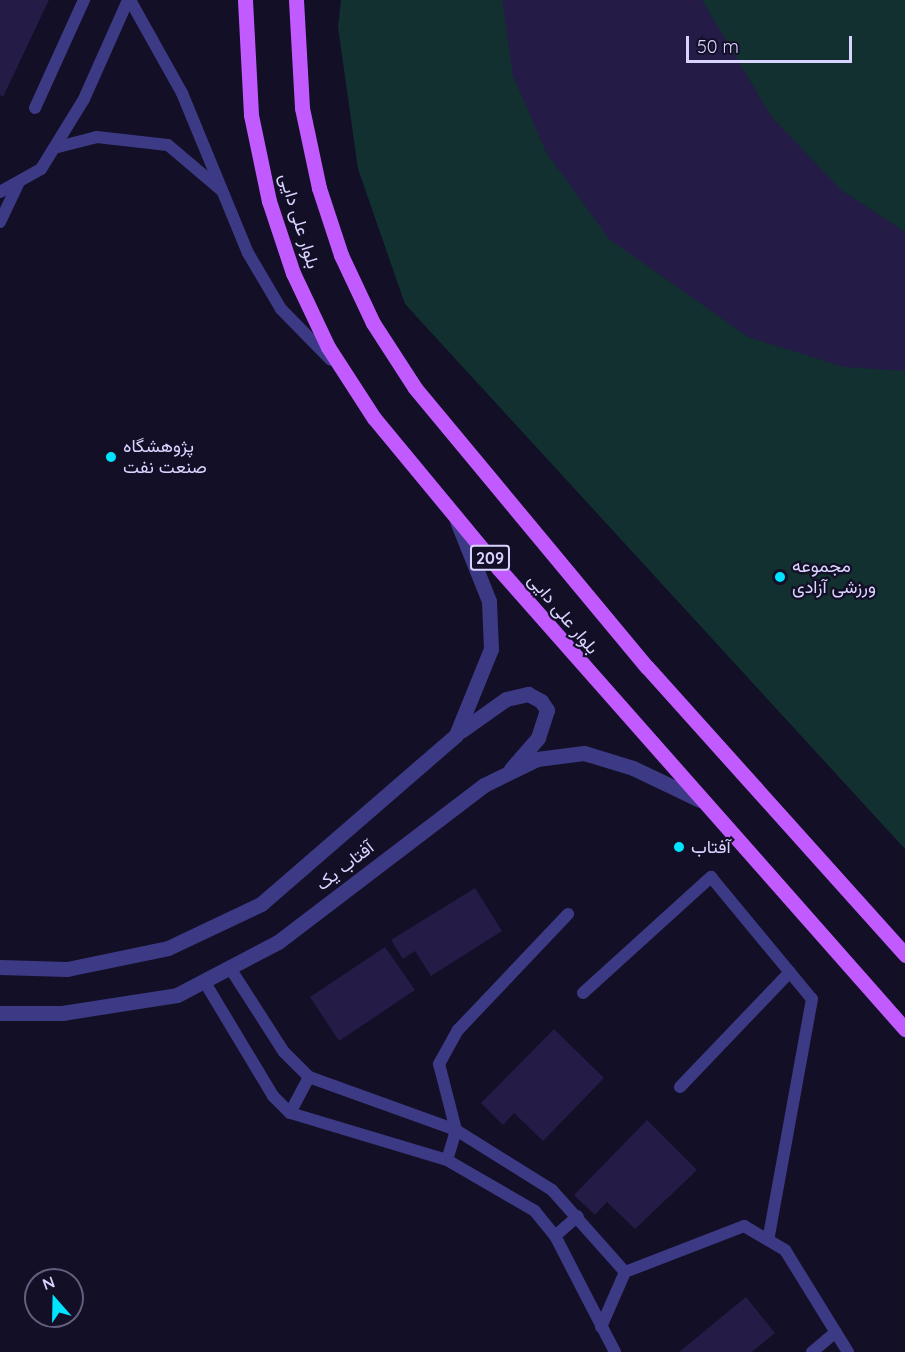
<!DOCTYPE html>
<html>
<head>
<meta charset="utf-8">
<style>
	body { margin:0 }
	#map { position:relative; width:905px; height:1352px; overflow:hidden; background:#130f26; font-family:Quicksand,Vazirmatn,sans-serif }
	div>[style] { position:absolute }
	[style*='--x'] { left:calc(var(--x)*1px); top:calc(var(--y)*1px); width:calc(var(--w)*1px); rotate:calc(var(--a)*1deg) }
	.green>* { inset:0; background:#12302f }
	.building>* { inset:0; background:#241b47 }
	.service>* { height:12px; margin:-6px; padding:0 6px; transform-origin:6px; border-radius:6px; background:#3d3a85 }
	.tertiary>* { height:15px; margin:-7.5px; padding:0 7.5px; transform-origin:7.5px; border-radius:7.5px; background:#3d3a85 }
	.primary>* { height:15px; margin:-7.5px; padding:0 7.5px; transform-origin:7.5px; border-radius:7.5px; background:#c25bff }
	.dots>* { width:16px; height:16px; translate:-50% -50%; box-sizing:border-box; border:3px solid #130f26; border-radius:50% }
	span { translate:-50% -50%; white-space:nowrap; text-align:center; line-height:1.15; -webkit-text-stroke:4.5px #130f26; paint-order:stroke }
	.shield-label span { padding:2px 4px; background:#130f26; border:2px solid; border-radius:4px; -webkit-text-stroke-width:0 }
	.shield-label { font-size:16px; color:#d9d4ff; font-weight:700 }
	.street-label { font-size:18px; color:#d9d4ff }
	.poi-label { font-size:18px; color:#d9d4ff }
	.left { translate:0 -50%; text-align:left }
	.north { position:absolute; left:24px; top:1268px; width:60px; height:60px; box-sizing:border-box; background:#130f26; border:2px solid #625e7d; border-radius:50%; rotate:340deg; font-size:16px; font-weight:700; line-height:24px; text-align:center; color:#d9d4ff }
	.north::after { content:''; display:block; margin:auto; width:21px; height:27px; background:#00e5ff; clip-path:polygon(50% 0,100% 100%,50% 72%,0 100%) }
	.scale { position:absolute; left:686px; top:36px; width:166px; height:27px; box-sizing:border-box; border:3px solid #d9d4ff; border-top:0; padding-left:8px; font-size:18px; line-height:21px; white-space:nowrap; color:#d9d4ff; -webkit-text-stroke:4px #130f26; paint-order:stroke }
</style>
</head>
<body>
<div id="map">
	<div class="green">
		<div style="clip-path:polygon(341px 0,905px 0,905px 849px,405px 304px,358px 169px,338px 27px)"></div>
	</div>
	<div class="building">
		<div style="clip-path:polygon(0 0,49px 0,3px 97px,0 95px)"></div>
		<div style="clip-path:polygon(502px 0,702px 0,771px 116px,841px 190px,905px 232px,905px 371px,844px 367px,748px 337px,609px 239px,546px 152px,513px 76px)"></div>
		<div style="clip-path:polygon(475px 888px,502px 931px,431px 976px,415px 951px,403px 959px,391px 940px)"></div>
		<div style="clip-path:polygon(385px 947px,415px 990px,339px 1041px,310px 997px)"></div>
		<div style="clip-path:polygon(554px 1029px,604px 1078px,543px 1141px,514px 1113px,503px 1125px,481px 1103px)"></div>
		<div style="clip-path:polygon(647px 1120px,697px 1170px,635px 1229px,607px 1202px,595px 1215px,574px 1195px)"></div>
		<div style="clip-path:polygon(746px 1297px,775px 1333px,752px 1352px,679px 1352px)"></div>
	</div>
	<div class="service">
		<div style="--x:130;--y:0;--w:107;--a:60.8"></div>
		<div style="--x:182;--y:93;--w:173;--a:67.6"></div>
		<div style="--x:248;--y:253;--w:65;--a:59.5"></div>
		<div style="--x:281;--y:309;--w:71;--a:45.6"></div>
		<div style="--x:35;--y:108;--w:119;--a:-65.6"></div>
		<div style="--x:54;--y:148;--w:44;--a:-14.3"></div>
		<div style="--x:97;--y:137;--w:71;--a:6.4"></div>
		<div style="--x:168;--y:145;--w:70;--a:40.3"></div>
		<div style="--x:0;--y:192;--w:47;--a:-29.3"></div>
		<div style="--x:41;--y:169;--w:82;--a:-58.4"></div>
		<div style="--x:84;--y:99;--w:108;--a:-66"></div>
		<div style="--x:0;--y:222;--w:44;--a:-64.6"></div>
		<div style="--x:230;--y:968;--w:100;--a:57.3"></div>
		<div style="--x:284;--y:1052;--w:35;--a:45"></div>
		<div style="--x:204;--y:981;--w:134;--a:59"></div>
		<div style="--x:273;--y:1096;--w:24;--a:45"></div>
		<div style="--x:583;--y:993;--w:173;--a:-42.2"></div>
		<div style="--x:711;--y:877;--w:158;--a:50.4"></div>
		<div style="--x:812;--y:999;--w:245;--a:100.3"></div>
		<div style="--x:680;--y:1087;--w:159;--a:-46.3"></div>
		<div style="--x:447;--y:1160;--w:31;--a:-73"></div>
		<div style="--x:456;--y:1130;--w:68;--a:-104.4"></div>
		<div style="--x:439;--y:1064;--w:39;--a:-61"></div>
		<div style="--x:458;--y:1030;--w:160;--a:-46.5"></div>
		<div style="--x:555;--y:1236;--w:30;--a:-41"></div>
		<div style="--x:601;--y:1327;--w:60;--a:-66.4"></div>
		<div style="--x:625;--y:1272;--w:128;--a:-21.1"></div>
		<div style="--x:744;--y:1226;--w:48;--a:30.3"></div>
		<div style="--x:785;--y:1250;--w:120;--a:58.3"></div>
		<div style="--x:615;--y:1352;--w:131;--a:-117.3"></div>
		<div style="--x:555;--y:1236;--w:32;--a:-129"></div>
		<div style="--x:535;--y:1211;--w:102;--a:-149.9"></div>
		<div style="--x:447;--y:1160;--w:164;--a:-163.3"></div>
		<div style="--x:290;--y:1113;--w:41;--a:-62.2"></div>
		<div style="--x:309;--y:1077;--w:156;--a:19.8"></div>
		<div style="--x:456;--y:1130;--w:113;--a:32"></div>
		<div style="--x:552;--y:1190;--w:110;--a:48.3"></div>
		<div style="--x:812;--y:1352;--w:31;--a:-40"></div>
	</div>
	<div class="tertiary">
		<div style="--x:461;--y:731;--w:55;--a:-35.4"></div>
		<div style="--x:506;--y:699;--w:23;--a:-13"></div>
		<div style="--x:528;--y:694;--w:15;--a:28"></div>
		<div style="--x:541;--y:701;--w:11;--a:56"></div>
		<div style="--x:547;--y:710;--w:29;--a:108"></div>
		<div style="--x:538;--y:738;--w:41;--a:131.1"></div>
		<div style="--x:0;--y:967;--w:67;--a:1.7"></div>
		<div style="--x:67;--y:969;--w:103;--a:-11.7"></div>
		<div style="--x:168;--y:948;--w:103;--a:-25.3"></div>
		<div style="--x:261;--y:904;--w:258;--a:-40.9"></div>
		<div style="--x:456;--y:735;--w:93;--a:-67.9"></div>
		<div style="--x:491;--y:649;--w:48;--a:-92.4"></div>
		<div style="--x:489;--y:601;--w:86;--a:-111.8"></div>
		<div style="--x:0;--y:1013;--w:62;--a:0"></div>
		<div style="--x:62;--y:1013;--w:116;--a:-8.9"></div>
		<div style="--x:177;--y:995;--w:114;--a:-27.7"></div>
		<div style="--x:278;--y:942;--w:259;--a:-37.3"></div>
		<div style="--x:484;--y:785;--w:59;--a:-26.1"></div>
		<div style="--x:537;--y:759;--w:47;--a:-7.3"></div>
		<div style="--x:584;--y:753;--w:51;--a:17"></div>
		<div style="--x:633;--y:768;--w:74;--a:25.5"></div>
	</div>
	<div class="primary">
		<div style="--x:245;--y:0;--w:115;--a:87"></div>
		<div style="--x:251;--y:115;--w:88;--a:78.2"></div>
		<div style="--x:269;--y:201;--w:76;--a:71.6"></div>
		<div style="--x:293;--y:273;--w:82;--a:64.7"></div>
		<div style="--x:328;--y:347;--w:85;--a:57.1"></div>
		<div style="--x:374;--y:418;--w:196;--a:50.4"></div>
		<div style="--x:499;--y:569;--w:614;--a:48.57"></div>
		<div style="--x:296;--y:0;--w:108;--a:86.8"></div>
		<div style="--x:302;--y:108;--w:82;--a:78"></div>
		<div style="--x:319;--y:188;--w:71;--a:71.8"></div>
		<div style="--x:341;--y:255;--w:75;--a:64.8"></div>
		<div style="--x:373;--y:323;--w:77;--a:57.1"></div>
		<div style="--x:415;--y:388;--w:363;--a:50.3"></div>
		<div style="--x:647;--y:667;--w:387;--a:48.1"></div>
	</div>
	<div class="dots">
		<div style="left:111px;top:457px;background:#00e5ff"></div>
		<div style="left:780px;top:577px;background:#00e5ff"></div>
		<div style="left:679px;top:847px;background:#00e5ff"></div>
	</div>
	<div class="shield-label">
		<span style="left:490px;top:558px">209</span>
	</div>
	<div class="street-label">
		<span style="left:299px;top:221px;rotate:73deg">بلوار علی دایی</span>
		<span style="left:563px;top:614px;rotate:50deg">بلوار علی دایی</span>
		<span style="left:345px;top:866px;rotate:-38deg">آفتاب یک</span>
	</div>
	<div class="poi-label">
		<span class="left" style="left:123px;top:457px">پژوهشگاه<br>صنعت نفت</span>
		<span class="left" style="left:792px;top:577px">مجموعه<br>ورزشی آزادی</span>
		<span class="left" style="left:691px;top:847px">آفتاب</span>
	</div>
	<div class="north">N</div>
	<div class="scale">50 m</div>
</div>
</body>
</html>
